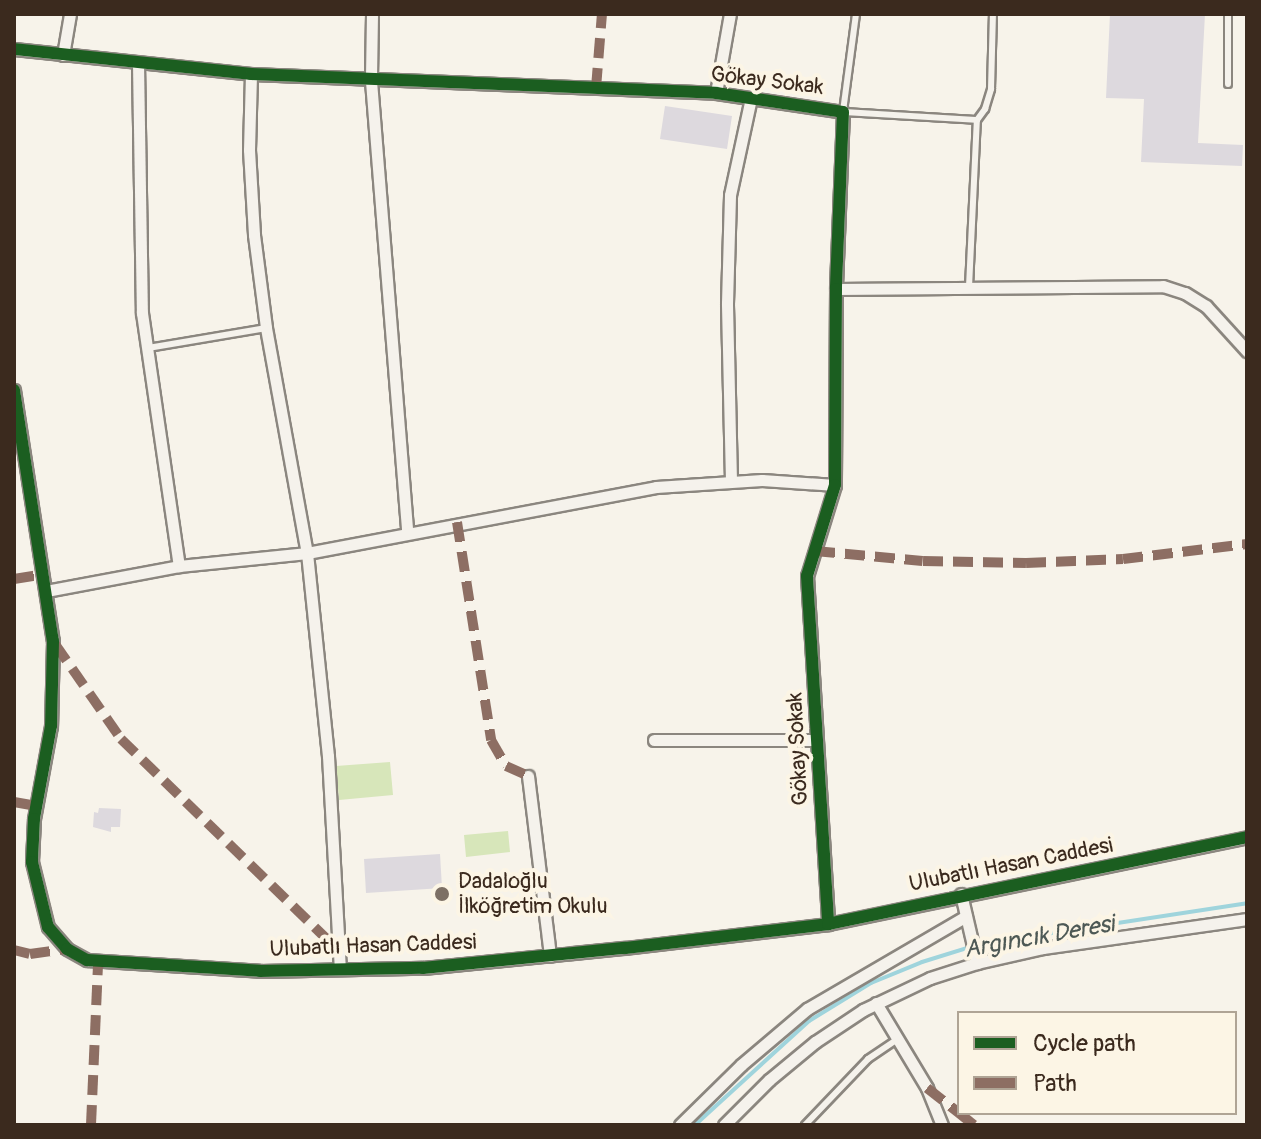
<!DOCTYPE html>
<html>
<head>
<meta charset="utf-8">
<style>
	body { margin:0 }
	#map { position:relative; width:1261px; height:1139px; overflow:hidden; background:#f7f3ea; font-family:Pangolin,sans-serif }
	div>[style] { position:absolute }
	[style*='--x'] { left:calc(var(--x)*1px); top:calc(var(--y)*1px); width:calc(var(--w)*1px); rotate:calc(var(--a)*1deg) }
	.green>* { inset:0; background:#d7e6ba }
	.stream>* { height:4px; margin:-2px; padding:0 2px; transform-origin:2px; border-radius:2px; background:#9fd4dc }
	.building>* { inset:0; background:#ddd9de }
	.roads { filter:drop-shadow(2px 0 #8b867f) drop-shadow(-2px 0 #8b867f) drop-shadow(0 2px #8b867f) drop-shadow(0 -2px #8b867f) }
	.lane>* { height:6px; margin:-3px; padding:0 3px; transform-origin:3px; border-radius:3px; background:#f5f2ec }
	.street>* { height:11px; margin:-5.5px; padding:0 5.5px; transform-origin:5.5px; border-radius:5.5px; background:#f5f2ec }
	.quiet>* { height:10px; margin-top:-5px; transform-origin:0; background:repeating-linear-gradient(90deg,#8d6e63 0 20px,transparent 0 30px) }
	.cycleway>* { height:12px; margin:-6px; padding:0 6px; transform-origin:6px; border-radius:6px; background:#1b5e20 }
	.dots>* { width:22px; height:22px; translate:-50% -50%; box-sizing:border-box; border:4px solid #fcf5e5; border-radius:50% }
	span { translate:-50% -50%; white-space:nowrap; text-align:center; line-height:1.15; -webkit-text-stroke:8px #fcf5e5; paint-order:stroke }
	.street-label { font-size:22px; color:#3b2a1e }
	.poi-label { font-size:22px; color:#3b2a1e }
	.left { translate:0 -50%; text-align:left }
	.water-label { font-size:24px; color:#4e5955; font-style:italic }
	.frame { position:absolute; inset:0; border:16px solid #3b2a1e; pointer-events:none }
	.legend { position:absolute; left:957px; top:1011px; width:280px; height:104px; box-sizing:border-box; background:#fcf5e5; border:2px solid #afa495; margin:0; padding:10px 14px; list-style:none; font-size:24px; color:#3b2a1e }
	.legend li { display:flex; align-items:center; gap:16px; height:40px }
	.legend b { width:40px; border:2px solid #afa495 }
</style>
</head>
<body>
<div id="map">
	<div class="green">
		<div style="clip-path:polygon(390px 762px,393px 795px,339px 800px,336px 766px)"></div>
		<div style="clip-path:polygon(508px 831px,510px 852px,466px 857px,464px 835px)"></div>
	</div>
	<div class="stream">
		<div style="--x:695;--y:1125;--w:154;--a:-42.4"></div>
		<div style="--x:809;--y:1021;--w:73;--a:-31.5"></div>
		<div style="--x:871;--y:983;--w:55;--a:-22.4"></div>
		<div style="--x:922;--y:962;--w:61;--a:-17.2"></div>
		<div style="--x:980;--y:944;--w:270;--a:-8.7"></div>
	</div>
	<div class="building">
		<div style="clip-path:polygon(1110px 14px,1205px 14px,1198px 143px,1243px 145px,1242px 166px,1141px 162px,1144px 99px,1106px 98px)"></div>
		<div style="clip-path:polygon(665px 106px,732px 116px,727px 149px,660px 139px)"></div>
		<div style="clip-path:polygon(99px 808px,121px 809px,120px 827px,111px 827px,111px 832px,93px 827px,94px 812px,98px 813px)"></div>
		<div style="clip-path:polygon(440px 854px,442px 888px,366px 893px,364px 859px)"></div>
	</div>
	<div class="roads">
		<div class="lane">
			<div style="--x:856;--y:14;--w:99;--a:97.6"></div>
			<div style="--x:843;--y:112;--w:134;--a:3.4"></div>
			<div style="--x:1228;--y:14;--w:70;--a:90"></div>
			<div style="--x:969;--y:287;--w:167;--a:-87.3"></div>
			<div style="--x:977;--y:120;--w:14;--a:-54"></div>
			<div style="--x:985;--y:109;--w:21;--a:-73"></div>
			<div style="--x:991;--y:89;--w:75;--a:-88.5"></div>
			<div style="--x:148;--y:348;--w:120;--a:-9.6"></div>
			<div style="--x:805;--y:1125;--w:91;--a:-46.3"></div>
			<div style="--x:868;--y:1059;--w:36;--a:-34"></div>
		</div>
		<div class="street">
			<div style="--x:372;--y:14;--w:67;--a:90.9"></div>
			<div style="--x:371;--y:81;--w:452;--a:85.4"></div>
			<div style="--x:14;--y:49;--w:238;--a:6"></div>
			<div style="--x:251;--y:74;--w:465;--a:2.3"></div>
			<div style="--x:716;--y:93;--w:128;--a:8.5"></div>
			<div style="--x:843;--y:112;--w:177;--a:92.3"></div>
			<div style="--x:836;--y:289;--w:196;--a:90.3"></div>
			<div style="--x:835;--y:485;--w:95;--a:107.1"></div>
			<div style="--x:807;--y:576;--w:349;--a:86.5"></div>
			<div style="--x:63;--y:55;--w:42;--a:-80.3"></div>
			<div style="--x:138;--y:63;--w:250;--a:89.1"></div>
			<div style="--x:142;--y:313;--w:256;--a:81.7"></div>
			<div style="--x:251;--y:74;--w:76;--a:91.5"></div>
			<div style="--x:249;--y:150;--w:85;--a:86.6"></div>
			<div style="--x:254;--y:235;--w:94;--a:82.6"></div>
			<div style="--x:266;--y:328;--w:229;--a:79.7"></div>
			<div style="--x:307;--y:553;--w:204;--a:84.1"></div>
			<div style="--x:328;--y:756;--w:213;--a:86.8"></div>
			<div style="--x:716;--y:93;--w:80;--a:-80"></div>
			<div style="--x:836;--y:289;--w:327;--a:-0.5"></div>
			<div style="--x:1163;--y:286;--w:23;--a:18"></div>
			<div style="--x:1185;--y:293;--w:25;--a:32"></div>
			<div style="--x:1206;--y:306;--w:61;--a:47.7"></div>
			<div style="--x:14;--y:390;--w:254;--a:81.2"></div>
			<div style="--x:53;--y:641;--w:85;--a:91.3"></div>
			<div style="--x:51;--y:726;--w:95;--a:100.4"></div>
			<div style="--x:34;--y:819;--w:43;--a:92.7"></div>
			<div style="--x:32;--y:862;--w:67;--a:76.2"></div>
			<div style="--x:48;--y:927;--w:29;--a:49"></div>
			<div style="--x:67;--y:949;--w:23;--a:29"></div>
			<div style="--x:87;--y:960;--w:173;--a:3.6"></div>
			<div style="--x:260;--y:971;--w:163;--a:-1.1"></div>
			<div style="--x:423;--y:968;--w:203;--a:-5.7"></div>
			<div style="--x:625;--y:948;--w:204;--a:-6.7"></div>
			<div style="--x:828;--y:924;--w:428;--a:-11.7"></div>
			<div style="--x:731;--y:481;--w:178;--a:-91.3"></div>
			<div style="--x:727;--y:303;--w:108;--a:-88.4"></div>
			<div style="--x:730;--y:195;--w:99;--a:-77.8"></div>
			<div style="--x:46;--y:591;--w:135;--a:-10.6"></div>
			<div style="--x:179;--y:566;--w:129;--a:-5.8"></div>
			<div style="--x:307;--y:553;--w:355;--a:-10.7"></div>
			<div style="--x:656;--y:487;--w:106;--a:-3.8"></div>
			<div style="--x:762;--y:480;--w:73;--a:3.9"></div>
			<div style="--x:654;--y:740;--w:163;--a:0"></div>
			<div style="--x:528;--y:776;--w:181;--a:83"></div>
			<div style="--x:961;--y:894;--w:71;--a:76.9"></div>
			<div style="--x:876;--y:1003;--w:99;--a:59"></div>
			<div style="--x:927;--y:1088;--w:40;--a:68"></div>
			<div style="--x:680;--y:1125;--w:86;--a:-44.5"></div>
			<div style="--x:741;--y:1065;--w:87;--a:-40.3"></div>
			<div style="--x:807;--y:1009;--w:184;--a:-30.3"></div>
			<div style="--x:724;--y:1125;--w:64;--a:-45"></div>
			<div style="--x:769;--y:1080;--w:60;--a:-39.6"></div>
			<div style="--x:815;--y:1042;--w:58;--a:-33.7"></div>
			<div style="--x:863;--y:1010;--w:74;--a:-25.5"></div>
			<div style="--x:930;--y:978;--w:49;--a:-17.7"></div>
			<div style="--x:977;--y:963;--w:68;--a:-12.8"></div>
			<div style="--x:1043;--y:948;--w:206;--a:-8.1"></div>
		</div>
	</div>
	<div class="quiet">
		<div style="--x:596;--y:88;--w:74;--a:-85.4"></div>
		<div style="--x:457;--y:522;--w:221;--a:81.1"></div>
		<div style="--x:491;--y:740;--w:30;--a:60"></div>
		<div style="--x:506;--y:766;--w:24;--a:24"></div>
		<div style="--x:815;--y:551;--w:108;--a:5.3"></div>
		<div style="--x:923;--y:561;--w:103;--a:1.1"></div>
		<div style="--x:1026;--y:563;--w:97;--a:-2.4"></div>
		<div style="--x:1123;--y:559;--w:125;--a:-6.9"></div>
		<div style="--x:14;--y:579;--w:30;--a:-9"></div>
		<div style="--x:55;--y:644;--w:116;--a:55.2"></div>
		<div style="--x:121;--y:739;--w:304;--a:44.2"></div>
		<div style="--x:14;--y:802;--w:23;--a:10"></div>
		<div style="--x:14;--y:950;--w:16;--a:14"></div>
		<div style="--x:30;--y:954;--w:37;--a:-8"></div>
		<div style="--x:927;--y:1088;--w:41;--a:38"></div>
		<div style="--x:959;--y:1113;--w:19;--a:39"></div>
		<div style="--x:91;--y:1125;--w:162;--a:-87.5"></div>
	</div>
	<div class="cycleway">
		<div style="--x:14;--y:49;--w:238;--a:6"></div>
		<div style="--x:251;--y:74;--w:465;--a:2.3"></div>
		<div style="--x:716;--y:93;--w:128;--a:8.5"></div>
		<div style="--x:843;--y:112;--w:177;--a:92.3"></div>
		<div style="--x:836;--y:289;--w:196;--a:90.3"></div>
		<div style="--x:835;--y:485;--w:95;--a:107.1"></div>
		<div style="--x:807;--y:576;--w:349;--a:86.5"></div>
		<div style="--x:14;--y:390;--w:254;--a:81.2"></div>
		<div style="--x:53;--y:641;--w:85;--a:91.3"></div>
		<div style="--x:51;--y:726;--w:95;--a:100.4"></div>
		<div style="--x:34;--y:819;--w:43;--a:92.7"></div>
		<div style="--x:32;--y:862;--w:67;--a:76.2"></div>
		<div style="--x:48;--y:927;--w:29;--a:49"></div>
		<div style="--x:67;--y:949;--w:23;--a:29"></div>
		<div style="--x:87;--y:960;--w:173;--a:3.6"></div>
		<div style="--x:260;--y:971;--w:163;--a:-1.1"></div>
		<div style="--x:423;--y:968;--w:203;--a:-5.7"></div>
		<div style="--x:625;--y:948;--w:204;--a:-6.7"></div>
		<div style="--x:828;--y:924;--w:428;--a:-11.7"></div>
	</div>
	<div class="dots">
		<div style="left:442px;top:894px;background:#7d7065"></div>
	</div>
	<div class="street-label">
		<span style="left:767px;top:81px;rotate:7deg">Gökay Sokak</span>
		<span style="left:798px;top:749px;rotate:-93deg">Gökay Sokak</span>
		<span style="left:1011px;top:865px;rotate:-11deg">Ulubatlı Hasan Caddesi</span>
		<span style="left:373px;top:946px;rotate:-2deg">Ulubatlı Hasan Caddesi</span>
	</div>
	<div class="poi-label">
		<span class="left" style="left:458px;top:894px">Dadaloğlu<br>İlköğretim Okulu</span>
	</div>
	<div class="water-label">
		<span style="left:1039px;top:937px;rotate:-10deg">Argıncık Deresi</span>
	</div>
	<div class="frame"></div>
	<ul class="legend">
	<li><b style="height:10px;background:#1b5e20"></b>Cycle path</li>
	<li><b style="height:10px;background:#8d6e63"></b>Path</li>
	</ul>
</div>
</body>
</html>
